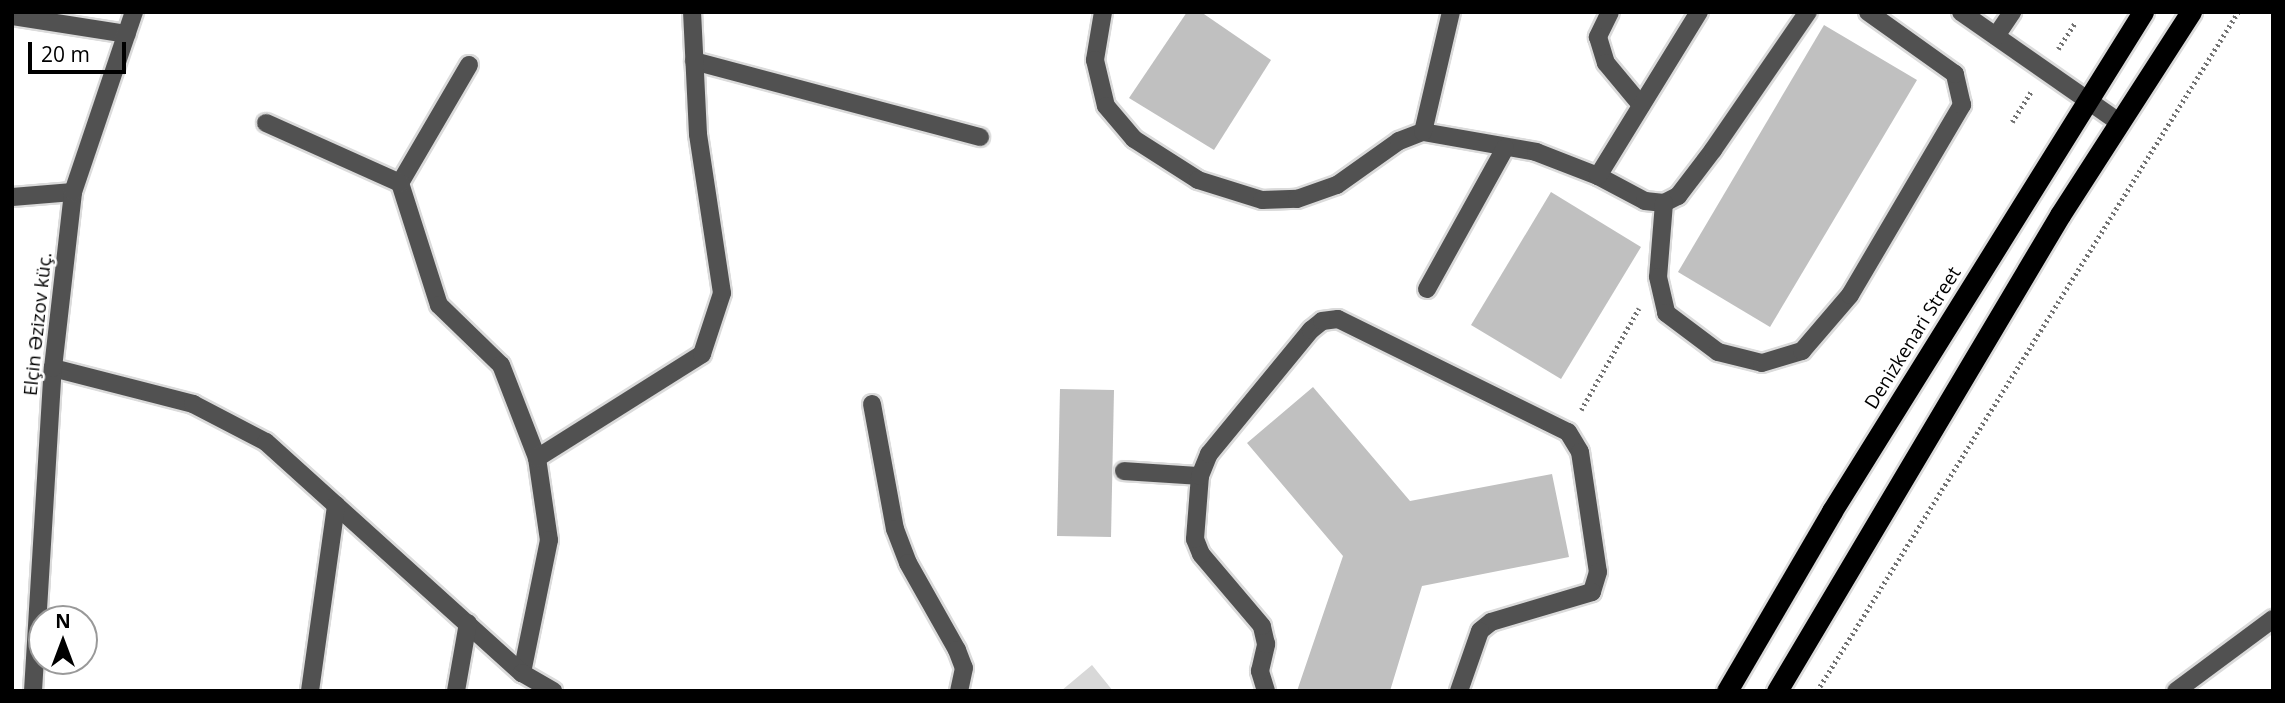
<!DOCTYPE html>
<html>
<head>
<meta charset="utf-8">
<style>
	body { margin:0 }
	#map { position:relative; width:2285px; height:703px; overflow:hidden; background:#fff; font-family:"Open Sans",sans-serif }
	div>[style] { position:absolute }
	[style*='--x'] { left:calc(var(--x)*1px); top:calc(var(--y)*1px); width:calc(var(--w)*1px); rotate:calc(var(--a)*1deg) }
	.green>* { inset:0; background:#d8d8d8 }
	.building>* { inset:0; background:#c0c0c0 }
	.path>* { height:4.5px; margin-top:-2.25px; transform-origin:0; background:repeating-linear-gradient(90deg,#737373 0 2px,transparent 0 5.5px) }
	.roads { filter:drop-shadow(2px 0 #dbdbdb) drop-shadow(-2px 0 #dbdbdb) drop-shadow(0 2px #dbdbdb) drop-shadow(0 -2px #dbdbdb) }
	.minor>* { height:18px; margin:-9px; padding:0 9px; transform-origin:9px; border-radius:9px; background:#515151 }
	.highway>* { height:21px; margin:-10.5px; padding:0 10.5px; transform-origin:10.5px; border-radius:10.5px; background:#000 }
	span { translate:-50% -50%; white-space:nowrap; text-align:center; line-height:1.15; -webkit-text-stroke:5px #fff; paint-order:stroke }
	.street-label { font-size:19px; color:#000 }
	.frame { position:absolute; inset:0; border:14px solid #000; pointer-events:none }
	.north { position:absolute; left:28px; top:605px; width:70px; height:70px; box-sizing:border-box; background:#fff; border:2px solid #999; border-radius:50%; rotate:0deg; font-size:19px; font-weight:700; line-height:28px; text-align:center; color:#000 }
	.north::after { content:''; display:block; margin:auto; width:24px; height:32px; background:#000; clip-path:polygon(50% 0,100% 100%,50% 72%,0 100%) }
	.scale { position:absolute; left:28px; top:42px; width:98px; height:32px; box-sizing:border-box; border:4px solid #000; border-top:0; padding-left:9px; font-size:21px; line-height:24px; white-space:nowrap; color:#000; -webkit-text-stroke:5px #fff; paint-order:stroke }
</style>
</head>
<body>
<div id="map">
	<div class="green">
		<div style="clip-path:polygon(1092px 665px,1113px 691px,1061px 691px)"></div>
	</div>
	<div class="building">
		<div style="clip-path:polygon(1187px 12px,1201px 12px,1271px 60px,1214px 150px,1129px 98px)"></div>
		<div style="clip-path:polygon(1824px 25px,1917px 80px,1770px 327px,1678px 272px)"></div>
		<div style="clip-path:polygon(1551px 192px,1641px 247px,1561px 379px,1471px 325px)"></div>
		<div style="clip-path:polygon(1313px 387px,1410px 501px,1552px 474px,1569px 557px,1422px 586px,1390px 691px,1297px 691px,1343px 556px,1247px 443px)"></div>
		<div style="clip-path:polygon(1060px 389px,1114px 390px,1111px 537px,1057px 536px)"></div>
	</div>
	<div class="path">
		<div style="--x:2058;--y:49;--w:31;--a:-57"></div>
		<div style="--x:2012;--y:122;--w:36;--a:-58"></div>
		<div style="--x:1581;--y:410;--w:117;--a:-60.4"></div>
		<div style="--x:1817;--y:691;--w:799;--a:-58.2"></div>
	</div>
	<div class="roads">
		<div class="minor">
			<div style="--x:1103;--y:12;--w:49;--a:99.5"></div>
			<div style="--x:1095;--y:60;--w:47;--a:76.6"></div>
			<div style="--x:1106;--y:106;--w:43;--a:49.7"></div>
			<div style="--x:1134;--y:139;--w:76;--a:32.6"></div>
			<div style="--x:1198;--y:180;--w:67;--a:17.4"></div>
			<div style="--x:1262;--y:200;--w:35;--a:-2"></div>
			<div style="--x:1297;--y:199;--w:42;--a:-19.3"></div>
			<div style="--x:1337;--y:185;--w:76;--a:-35.4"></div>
			<div style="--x:1399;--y:141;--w:26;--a:-21"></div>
			<div style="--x:1423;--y:132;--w:115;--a:10"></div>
			<div style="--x:1536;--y:152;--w:66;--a:21.2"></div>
			<div style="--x:1598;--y:176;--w:53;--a:28"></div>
			<div style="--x:1645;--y:201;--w:19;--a:6"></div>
			<div style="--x:1664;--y:203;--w:16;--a:-27"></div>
			<div style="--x:1678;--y:196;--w:58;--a:-52.7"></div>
			<div style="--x:1713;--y:150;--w:168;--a:-55.5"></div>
			<div style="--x:1610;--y:12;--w:28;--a:116"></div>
			<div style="--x:1598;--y:37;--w:27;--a:73"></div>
			<div style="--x:1606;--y:63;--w:55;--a:50.2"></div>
			<div style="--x:1961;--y:12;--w:194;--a:34.9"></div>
			<div style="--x:12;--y:16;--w:116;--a:8.9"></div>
			<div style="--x:1996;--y:36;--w:29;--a:-56"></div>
			<div style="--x:694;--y:61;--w:296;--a:14.9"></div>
			<div style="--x:469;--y:65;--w:137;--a:120.3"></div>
			<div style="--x:400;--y:183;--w:128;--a:72.3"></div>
			<div style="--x:439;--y:305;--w:86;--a:44.1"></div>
			<div style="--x:501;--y:365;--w:100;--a:68.8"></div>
			<div style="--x:537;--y:458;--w:83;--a:81.7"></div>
			<div style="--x:549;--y:540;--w:136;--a:101.5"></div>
			<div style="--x:266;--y:123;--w:147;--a:24.1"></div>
			<div style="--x:1423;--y:132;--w:123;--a:-76.9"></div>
			<div style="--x:1598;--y:176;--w:193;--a:-58.4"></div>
			<div style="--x:12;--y:197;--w:61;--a:-4.7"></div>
			<div style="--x:1664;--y:203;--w:74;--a:94.6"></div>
			<div style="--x:1658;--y:277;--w:37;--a:77"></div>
			<div style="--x:1666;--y:313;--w:65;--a:36.9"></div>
			<div style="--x:1718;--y:352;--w:45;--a:14"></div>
			<div style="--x:1762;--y:363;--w:42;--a:-16.7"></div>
			<div style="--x:1802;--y:351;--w:74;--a:-49.4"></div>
			<div style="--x:1850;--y:295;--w:221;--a:-59.5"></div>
			<div style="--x:1962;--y:105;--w:32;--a:-103"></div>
			<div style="--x:1955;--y:74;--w:107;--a:-144.5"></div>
			<div style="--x:1427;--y:289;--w:161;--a:-61"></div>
			<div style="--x:53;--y:368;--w:145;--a:14.4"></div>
			<div style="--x:193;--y:404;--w:82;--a:27.5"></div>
			<div style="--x:266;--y:442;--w:345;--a:42.1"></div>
			<div style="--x:522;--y:673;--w:36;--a:30"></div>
			<div style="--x:872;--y:404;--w:127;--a:79.6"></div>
			<div style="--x:895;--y:529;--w:36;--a:69"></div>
			<div style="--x:908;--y:563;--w:100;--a:60.6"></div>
			<div style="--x:957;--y:650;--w:19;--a:69"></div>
			<div style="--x:964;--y:668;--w:24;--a:102"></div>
			<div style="--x:537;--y:458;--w:195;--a:-32.2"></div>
			<div style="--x:702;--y:354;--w:64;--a:-71.8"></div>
			<div style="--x:722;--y:293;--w:161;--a:-98.6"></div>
			<div style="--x:698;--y:134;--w:122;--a:-92.8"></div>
			<div style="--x:1124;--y:471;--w:76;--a:3.8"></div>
			<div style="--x:33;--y:691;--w:324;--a:-86.5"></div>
			<div style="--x:53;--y:368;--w:177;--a:-83.5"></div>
			<div style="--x:73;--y:192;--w:190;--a:-71.3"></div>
			<div style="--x:310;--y:691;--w:188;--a:-82"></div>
			<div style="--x:456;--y:691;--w:69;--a:-80"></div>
			<div style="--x:1266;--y:691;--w:21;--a:-107"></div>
			<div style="--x:1260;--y:671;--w:28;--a:-77"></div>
			<div style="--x:1266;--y:644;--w:18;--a:-103"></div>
			<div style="--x:1262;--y:626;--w:94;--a:-130.3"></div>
			<div style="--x:1201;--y:554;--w:16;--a:-112"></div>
			<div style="--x:1195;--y:539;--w:63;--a:-85.5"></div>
			<div style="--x:1200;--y:476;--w:24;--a:-68"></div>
			<div style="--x:1209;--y:454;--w:161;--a:-50.6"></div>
			<div style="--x:1311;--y:330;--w:14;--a:-39"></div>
			<div style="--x:1322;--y:321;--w:16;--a:-7"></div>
			<div style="--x:1338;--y:319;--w:256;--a:26.2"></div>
			<div style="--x:1568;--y:432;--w:23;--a:59"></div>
			<div style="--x:1580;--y:452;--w:121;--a:81.5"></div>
			<div style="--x:1598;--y:572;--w:21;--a:107"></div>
			<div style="--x:1592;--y:592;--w:105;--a:163.5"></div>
			<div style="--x:1491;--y:622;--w:14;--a:141"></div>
			<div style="--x:1480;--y:631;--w:64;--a:109.3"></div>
			<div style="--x:2176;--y:691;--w:121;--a:-36.6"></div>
		</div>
		<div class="highway">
			<div style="--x:1727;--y:691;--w:208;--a:-59.7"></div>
			<div style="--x:1832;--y:511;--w:588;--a:-58.07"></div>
			<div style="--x:1777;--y:691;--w:554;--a:-59.27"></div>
			<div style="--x:2060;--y:215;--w:242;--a:-57.2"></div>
		</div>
	</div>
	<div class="street-label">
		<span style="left:38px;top:324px;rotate:-84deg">Elçin Əzizov küç.</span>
		<span style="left:1913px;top:338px;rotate:-58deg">Denizkenari Street</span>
	</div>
	<div class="frame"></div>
	<div class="north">N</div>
	<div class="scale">20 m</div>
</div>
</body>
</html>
